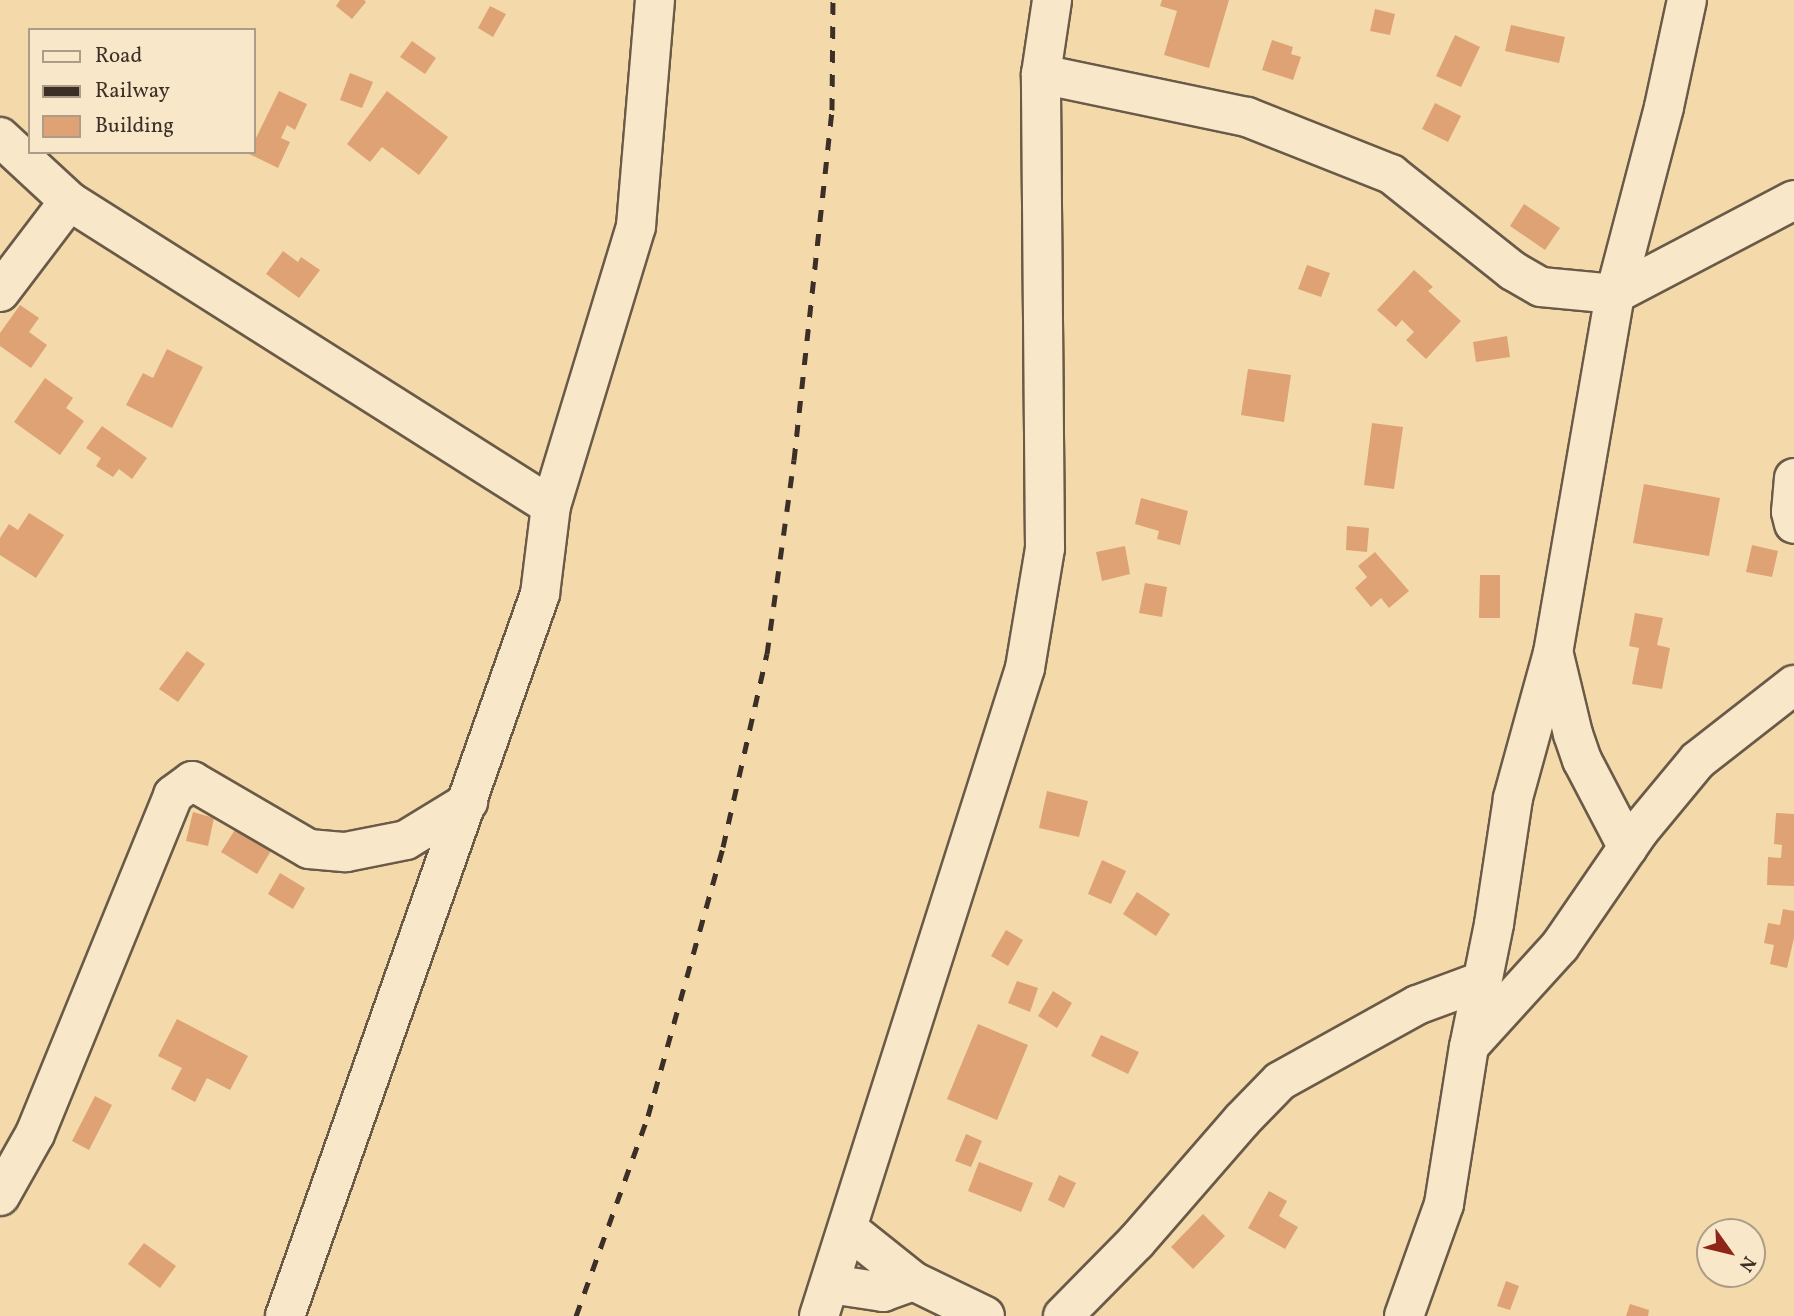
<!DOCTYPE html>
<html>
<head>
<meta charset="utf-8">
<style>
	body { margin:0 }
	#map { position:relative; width:1794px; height:1316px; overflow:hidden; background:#f4daab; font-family:Vollkorn,serif }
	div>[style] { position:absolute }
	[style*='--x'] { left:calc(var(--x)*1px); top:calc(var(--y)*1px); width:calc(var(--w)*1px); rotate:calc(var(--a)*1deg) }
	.building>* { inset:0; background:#dea274 }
	.roads { filter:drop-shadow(2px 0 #6a5a48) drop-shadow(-2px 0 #6a5a48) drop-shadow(0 2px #6a5a48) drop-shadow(0 -2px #6a5a48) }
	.minor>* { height:38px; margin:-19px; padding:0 19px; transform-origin:19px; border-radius:19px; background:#f8e7c8 }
	.rail>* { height:5px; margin-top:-2.5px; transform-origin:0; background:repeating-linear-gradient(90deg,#3c2f27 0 12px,transparent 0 24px) }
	span { translate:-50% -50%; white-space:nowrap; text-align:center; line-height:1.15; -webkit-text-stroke:7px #f8e7c8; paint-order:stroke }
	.legend { position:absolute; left:28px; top:28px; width:228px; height:126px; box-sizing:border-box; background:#f8e7c8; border:2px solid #ad9d88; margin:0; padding:9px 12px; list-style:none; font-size:21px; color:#3c2f27 }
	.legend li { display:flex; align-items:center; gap:14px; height:35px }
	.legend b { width:35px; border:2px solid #ad9d88 }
	.north { position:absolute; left:1696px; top:1218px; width:70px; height:70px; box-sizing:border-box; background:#f8e7c8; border:2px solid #ad9d88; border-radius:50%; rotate:124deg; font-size:19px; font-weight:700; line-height:28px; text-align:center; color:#3c2f27 }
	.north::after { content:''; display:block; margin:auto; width:24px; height:32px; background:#8f2418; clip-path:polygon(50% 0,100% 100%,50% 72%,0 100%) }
</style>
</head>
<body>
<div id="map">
	<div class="building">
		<div style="clip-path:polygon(340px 0,364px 0,366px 2px,352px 19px,336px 6px)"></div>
		<div style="clip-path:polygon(1162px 0,1229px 0,1209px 68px,1164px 55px,1177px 11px,1160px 6px)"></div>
		<div style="clip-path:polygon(490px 6px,506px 14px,493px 37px,478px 28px)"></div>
		<div style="clip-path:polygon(1375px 9px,1395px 14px,1390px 35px,1370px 31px)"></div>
		<div style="clip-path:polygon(1511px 25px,1565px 37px,1559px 63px,1505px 51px)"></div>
		<div style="clip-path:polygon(1455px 35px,1480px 47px,1461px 87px,1436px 76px)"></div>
		<div style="clip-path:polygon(1272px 40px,1293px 47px,1291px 54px,1301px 57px,1293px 80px,1262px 70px)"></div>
		<div style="clip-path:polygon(412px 41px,436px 58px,425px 74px,400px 57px)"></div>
		<div style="clip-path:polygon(350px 73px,373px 82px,362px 108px,340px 100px)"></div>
		<div style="clip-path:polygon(279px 91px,307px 104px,295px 130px,287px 125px,281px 138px,290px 142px,278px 168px,245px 152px,254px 152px,254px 142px)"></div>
		<div style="clip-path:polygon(387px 91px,448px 137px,419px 175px,382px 147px,370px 162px,347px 144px)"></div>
		<div style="clip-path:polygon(1435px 103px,1461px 116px,1448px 142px,1422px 129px)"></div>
		<div style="clip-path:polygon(1524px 204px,1560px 228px,1545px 250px,1510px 226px)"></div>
		<div style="clip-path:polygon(283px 251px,298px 262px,301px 257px,320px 270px,299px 298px,266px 274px)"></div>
		<div style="clip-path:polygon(1307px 265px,1330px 273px,1321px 297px,1298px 289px)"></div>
		<div style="clip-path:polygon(1414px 270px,1433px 287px,1428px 291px,1461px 321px,1426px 359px,1406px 340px,1414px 332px,1402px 320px,1396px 327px,1377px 310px)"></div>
		<div style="clip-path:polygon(20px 305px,39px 318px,29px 332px,47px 345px,31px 368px,0 346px,0 333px)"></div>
		<div style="clip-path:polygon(1507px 336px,1510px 357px,1476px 362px,1473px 342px)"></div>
		<div style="clip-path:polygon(167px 349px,203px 367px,172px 428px,126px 405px,143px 373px,153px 378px)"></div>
		<div style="clip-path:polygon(1248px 369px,1291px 375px,1284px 422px,1241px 415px)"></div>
		<div style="clip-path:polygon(45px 378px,73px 398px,66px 408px,84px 421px,60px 455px,14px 422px)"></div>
		<div style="clip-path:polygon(1372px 423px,1403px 427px,1394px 489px,1364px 485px)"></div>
		<div style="clip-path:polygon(102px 426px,147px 458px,132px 479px,119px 469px,113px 477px,96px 466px,101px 458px,86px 448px)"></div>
		<div style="clip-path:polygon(1644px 484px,1720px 498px,1709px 556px,1633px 543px)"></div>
		<div style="clip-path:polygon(1141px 498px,1188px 511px,1180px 545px,1157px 539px,1159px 531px,1135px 524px)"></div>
		<div style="clip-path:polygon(29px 513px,64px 535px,36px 578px,0 555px,0 538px,9px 524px,18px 530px)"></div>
		<div style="clip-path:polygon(1347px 526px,1369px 528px,1367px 552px,1346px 550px)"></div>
		<div style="clip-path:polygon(1752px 545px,1778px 551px,1772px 577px,1746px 572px)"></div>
		<div style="clip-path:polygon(1125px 546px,1130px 574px,1102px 581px,1096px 552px)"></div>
		<div style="clip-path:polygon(1375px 552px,1409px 591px,1389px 608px,1381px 598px,1371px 607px,1355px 588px,1367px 577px,1358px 566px)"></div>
		<div style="clip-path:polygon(1480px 575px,1500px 575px,1500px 618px,1479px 618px)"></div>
		<div style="clip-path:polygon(1145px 583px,1167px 587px,1162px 617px,1139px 613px)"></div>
		<div style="clip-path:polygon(1635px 613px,1663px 618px,1657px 645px,1670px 648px,1662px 689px,1632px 684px,1639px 648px,1629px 646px)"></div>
		<div style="clip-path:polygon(187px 651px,205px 664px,178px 702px,159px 689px)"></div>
		<div style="clip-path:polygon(1047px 791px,1088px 801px,1079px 837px,1039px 828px)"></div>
		<div style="clip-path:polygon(193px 812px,214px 818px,208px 846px,186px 841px)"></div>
		<div style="clip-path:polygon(1776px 813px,1794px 814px,1794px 886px,1767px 885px,1768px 857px,1781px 858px,1782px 845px,1774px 844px)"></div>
		<div style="clip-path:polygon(238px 825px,274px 846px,257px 874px,221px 852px)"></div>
		<div style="clip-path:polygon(1102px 860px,1126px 871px,1111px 904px,1088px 894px)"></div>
		<div style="clip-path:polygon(280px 873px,305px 888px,293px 909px,268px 894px)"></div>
		<div style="clip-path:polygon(1137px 892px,1170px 914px,1156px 936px,1123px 914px)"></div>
		<div style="clip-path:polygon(1783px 909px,1794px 911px,1794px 938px,1787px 968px,1770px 964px,1774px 945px,1764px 943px,1768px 923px,1780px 925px)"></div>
		<div style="clip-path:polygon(1006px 930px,1023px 940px,1008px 966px,991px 956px)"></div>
		<div style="clip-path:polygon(1017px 981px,1038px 988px,1030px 1012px,1008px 1003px)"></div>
		<div style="clip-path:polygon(1053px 991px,1072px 1003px,1057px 1028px,1038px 1016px)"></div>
		<div style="clip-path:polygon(177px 1019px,248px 1056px,230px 1090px,207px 1078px,195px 1102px,171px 1089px,182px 1068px,158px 1056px)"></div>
		<div style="clip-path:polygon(978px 1024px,1028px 1045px,997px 1120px,947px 1099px)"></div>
		<div style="clip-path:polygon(1101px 1035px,1139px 1052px,1128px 1074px,1091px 1056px)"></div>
		<div style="clip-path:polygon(95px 1096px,112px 1105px,89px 1150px,72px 1141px)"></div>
		<div style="clip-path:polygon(966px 1134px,982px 1141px,971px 1167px,955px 1161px)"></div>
		<div style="clip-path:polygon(979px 1162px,1033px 1183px,1021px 1212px,968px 1191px)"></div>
		<div style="clip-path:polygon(1059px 1175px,1076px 1183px,1064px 1208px,1048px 1200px)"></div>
		<div style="clip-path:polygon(1269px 1191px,1287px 1201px,1279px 1216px,1298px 1227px,1285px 1249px,1248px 1228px)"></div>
		<div style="clip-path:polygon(1203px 1214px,1225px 1236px,1193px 1269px,1171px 1247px)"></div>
		<div style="clip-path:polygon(144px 1243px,176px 1266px,160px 1288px,128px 1264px)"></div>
		<div style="clip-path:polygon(1506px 1281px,1519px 1286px,1510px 1310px,1497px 1306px)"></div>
		<div style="clip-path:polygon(1630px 1304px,1649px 1310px,1648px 1316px,1626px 1316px)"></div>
	</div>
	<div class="roads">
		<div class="minor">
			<div style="--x:1041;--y:74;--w:210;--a:11.8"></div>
			<div style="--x:1247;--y:117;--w:155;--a:21.6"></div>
			<div style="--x:1391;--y:174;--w:156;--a:38.5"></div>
			<div style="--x:1513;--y:271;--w:32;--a:30"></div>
			<div style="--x:1541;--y:287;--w:74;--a:5.4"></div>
			<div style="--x:1615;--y:294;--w:202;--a:-27.7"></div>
			<div style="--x:0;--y:137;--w:94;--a:42.8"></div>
			<div style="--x:69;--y:201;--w:570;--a:32.32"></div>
			<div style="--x:0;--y:292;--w:114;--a:-52.8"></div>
			<div style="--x:1794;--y:478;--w:34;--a:95"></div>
			<div style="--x:1791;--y:512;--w:12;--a:76"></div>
			<div style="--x:1554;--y:655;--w:81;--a:76.5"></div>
			<div style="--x:1573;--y:734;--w:28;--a:71"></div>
			<div style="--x:1582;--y:760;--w:99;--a:62.4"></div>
			<div style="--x:1470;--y:1045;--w:134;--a:-47.7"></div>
			<div style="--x:1560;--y:946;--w:140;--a:-55.5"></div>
			<div style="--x:1639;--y:831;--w:92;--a:-50.3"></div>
			<div style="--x:1698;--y:760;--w:122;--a:-38"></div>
			<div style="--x:0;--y:1196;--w:71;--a:-60.6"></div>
			<div style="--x:35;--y:1134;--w:366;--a:-67.8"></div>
			<div style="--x:173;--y:795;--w:24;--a:-36"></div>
			<div style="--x:192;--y:781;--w:135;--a:30.2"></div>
			<div style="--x:309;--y:849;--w:37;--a:5"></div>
			<div style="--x:346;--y:852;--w:61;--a:-11.3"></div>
			<div style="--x:406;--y:840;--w:73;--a:-31.5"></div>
			<div style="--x:848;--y:1229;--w:83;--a:38.7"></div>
			<div style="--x:913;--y:1281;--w:80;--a:25.9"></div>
			<div style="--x:830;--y:1284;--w:54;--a:8.6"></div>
			<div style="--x:883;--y:1292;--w:32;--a:-20"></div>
			<div style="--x:285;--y:1316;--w:766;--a:-70.55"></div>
			<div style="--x:540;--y:594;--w:89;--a:-82.9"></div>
			<div style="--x:551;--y:506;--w:293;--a:-73.1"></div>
			<div style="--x:636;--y:226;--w:227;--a:-85.2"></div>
			<div style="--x:819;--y:1316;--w:680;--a:-72.36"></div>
			<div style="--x:1025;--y:668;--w:122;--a:-80.5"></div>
			<div style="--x:1045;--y:548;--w:474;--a:-90.5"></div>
			<div style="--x:1041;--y:74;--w:75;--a:-81.5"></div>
			<div style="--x:1063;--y:1316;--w:104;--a:-45.4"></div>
			<div style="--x:1136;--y:1242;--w:162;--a:-49"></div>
			<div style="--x:1242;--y:1120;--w:54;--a:-45.7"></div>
			<div style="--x:1280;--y:1081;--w:157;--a:-29"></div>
			<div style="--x:1417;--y:1005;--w:69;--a:-20.3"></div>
			<div style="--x:1404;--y:1316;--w:119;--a:-70.3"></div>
			<div style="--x:1444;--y:1204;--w:159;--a:-81"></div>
			<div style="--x:1469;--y:1047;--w:126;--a:-78.5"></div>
			<div style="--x:1494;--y:924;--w:127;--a:-81.4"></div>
			<div style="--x:1513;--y:798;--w:150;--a:-74.6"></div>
			<div style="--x:1553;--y:653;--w:364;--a:-80.2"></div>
			<div style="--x:1615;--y:294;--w:193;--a:-75.3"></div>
			<div style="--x:1664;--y:107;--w:109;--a:-77.9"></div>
		</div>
	</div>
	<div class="rail">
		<div style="--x:576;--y:1316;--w:213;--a:-70.2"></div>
		<div style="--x:648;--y:1116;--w:279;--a:-74.4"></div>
		<div style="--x:723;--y:847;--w:198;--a:-77.2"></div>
		<div style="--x:767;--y:654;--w:196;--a:-82.1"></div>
		<div style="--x:794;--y:460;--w:352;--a:-83.8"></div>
		<div style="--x:832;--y:110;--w:110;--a:-89.5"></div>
	</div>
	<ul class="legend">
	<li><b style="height:9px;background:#f8e7c8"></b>Road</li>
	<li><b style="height:9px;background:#3c2f27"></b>Railway</li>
	<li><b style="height:19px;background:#dea274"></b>Building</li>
	</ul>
	<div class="north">N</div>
</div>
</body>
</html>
